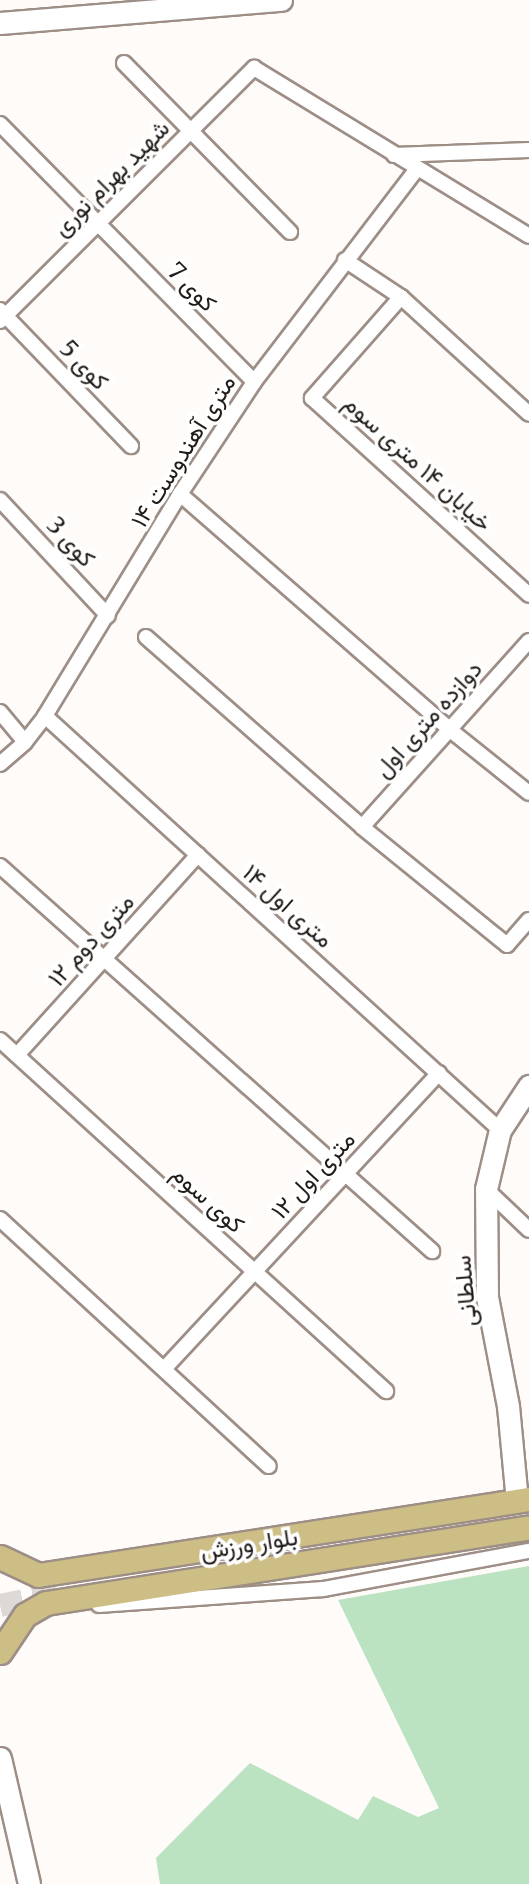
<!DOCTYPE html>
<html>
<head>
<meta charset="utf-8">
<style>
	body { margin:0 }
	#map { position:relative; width:529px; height:1884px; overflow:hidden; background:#fefbf9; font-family:Merriweather,Vazirmatn,serif }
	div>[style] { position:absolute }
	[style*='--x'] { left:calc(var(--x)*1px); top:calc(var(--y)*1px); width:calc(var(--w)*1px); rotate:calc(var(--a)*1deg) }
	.green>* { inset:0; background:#bbe3c2 }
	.primary-tunnel>* { height:23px; margin-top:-11.5px; transform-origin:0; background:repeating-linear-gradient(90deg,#ddd9d7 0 23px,transparent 0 34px) }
	.roads { filter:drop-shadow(2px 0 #9d8e86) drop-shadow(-2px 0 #9d8e86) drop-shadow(0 2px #9d8e86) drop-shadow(0 -2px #9d8e86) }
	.street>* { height:14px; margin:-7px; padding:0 7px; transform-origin:7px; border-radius:7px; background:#fff }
	.secondary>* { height:21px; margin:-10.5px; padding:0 10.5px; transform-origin:10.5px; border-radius:10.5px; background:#fff }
	.primary>* { height:23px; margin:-11.5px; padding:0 11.5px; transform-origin:11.5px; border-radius:11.5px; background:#cdbe86 }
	span { translate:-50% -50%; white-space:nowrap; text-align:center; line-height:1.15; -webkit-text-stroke:7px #fff; paint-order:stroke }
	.street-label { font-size:24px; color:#211b18 }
</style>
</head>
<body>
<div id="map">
	<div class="green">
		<div style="clip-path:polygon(529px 1566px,529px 1884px,160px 1884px,156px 1858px,250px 1763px,358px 1820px,373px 1796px,418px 1817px,439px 1808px,338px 1600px)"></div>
	</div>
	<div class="primary-tunnel">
		<div style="--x:0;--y:1605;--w:60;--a:-11.5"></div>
	</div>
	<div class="roads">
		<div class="street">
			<div style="--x:124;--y:63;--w:237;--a:45.5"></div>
			<div style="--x:0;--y:124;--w:362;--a:45.4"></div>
			<div style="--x:394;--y:155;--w:135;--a:-2.1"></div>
			<div style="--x:345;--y:260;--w:67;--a:33.5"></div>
			<div style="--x:401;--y:297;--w:173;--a:42.4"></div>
			<div style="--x:401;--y:297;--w:135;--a:131.4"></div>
			<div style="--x:312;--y:398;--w:293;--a:42.2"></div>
			<div style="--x:0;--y:310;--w:189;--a:46.1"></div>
			<div style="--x:0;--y:321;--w:359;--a:-44.9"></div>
			<div style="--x:254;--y:68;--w:322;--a:31.4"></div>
			<div style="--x:180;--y:494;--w:357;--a:41.1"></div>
			<div style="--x:449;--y:729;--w:102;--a:38.7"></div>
			<div style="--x:0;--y:500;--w:158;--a:47"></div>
			<div style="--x:146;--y:637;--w:288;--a:41.3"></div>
			<div style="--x:362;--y:827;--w:187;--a:39.1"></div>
			<div style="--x:507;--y:945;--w:33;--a:-49"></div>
			<div style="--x:0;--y:712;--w:39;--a:50"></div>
			<div style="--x:45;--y:716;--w:615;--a:42.3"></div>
			<div style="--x:0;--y:764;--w:33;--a:-41"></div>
			<div style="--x:25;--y:742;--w:33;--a:-52"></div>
			<div style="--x:45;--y:716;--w:260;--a:-58.7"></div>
			<div style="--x:180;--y:494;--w:134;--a:-56.5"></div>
			<div style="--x:254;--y:382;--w:268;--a:-52.6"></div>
			<div style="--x:362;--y:827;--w:250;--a:-48.1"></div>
			<div style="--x:0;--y:866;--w:579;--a:41.71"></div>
			<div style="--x:0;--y:1040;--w:522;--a:42.28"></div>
			<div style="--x:17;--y:1055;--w:270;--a:-47.9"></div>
			<div style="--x:486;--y:1189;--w:59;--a:43.6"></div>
			<div style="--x:0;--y:1219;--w:365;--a:42.6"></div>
			<div style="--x:164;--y:1369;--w:404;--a:-47.1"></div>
			<div style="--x:99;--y:1605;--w:225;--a:-4.1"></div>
			<div style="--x:323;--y:1589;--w:209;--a:-10.5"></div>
		</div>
		<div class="secondary">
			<div style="--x:0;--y:23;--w:282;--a:-4.7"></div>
			<div style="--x:517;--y:1501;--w:95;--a:-95.4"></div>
			<div style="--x:508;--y:1406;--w:111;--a:-100.9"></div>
			<div style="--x:487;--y:1297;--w:108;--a:-90.5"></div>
			<div style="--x:486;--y:1189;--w:61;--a:-76.7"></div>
			<div style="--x:500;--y:1130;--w:53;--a:-56.6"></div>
			<div style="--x:0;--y:1758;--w:129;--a:77"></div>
		</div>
		<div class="primary">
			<div style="--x:0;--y:1557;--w:42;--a:25.3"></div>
			<div style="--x:38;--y:1575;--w:497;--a:-8.8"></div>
			<div style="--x:0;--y:1652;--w:45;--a:-56"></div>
			<div style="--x:25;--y:1615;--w:24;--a:-30"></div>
			<div style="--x:46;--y:1603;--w:489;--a:-8.9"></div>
		</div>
	</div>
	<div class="street-label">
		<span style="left:111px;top:178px;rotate:-45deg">شهید بهرام نوری</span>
		<span style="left:192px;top:287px;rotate:45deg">کوی 7</span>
		<span style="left:84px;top:365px;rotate:46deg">کوی 5</span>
		<span style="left:183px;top:451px;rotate:-58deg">۱۴ متری آهندوست</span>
		<span style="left:418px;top:463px;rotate:42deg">خیابان ۱۴ متری سوم</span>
		<span style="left:71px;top:542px;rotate:47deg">کوی 3</span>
		<span style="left:428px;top:719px;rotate:-48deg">دوازده متری اول</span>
		<span style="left:288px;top:906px;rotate:42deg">۱۴ متری اول</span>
		<span style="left:91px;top:940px;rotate:-48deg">۱۲ متری دوم</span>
		<span style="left:313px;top:1175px;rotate:-47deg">۱۲ متری اول</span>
		<span style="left:208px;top:1199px;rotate:42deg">کوی سوم</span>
		<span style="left:465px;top:1291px;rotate:-95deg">سلطانی</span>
		<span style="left:249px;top:1544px;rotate:-9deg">بلوار ورزش</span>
	</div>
</div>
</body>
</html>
